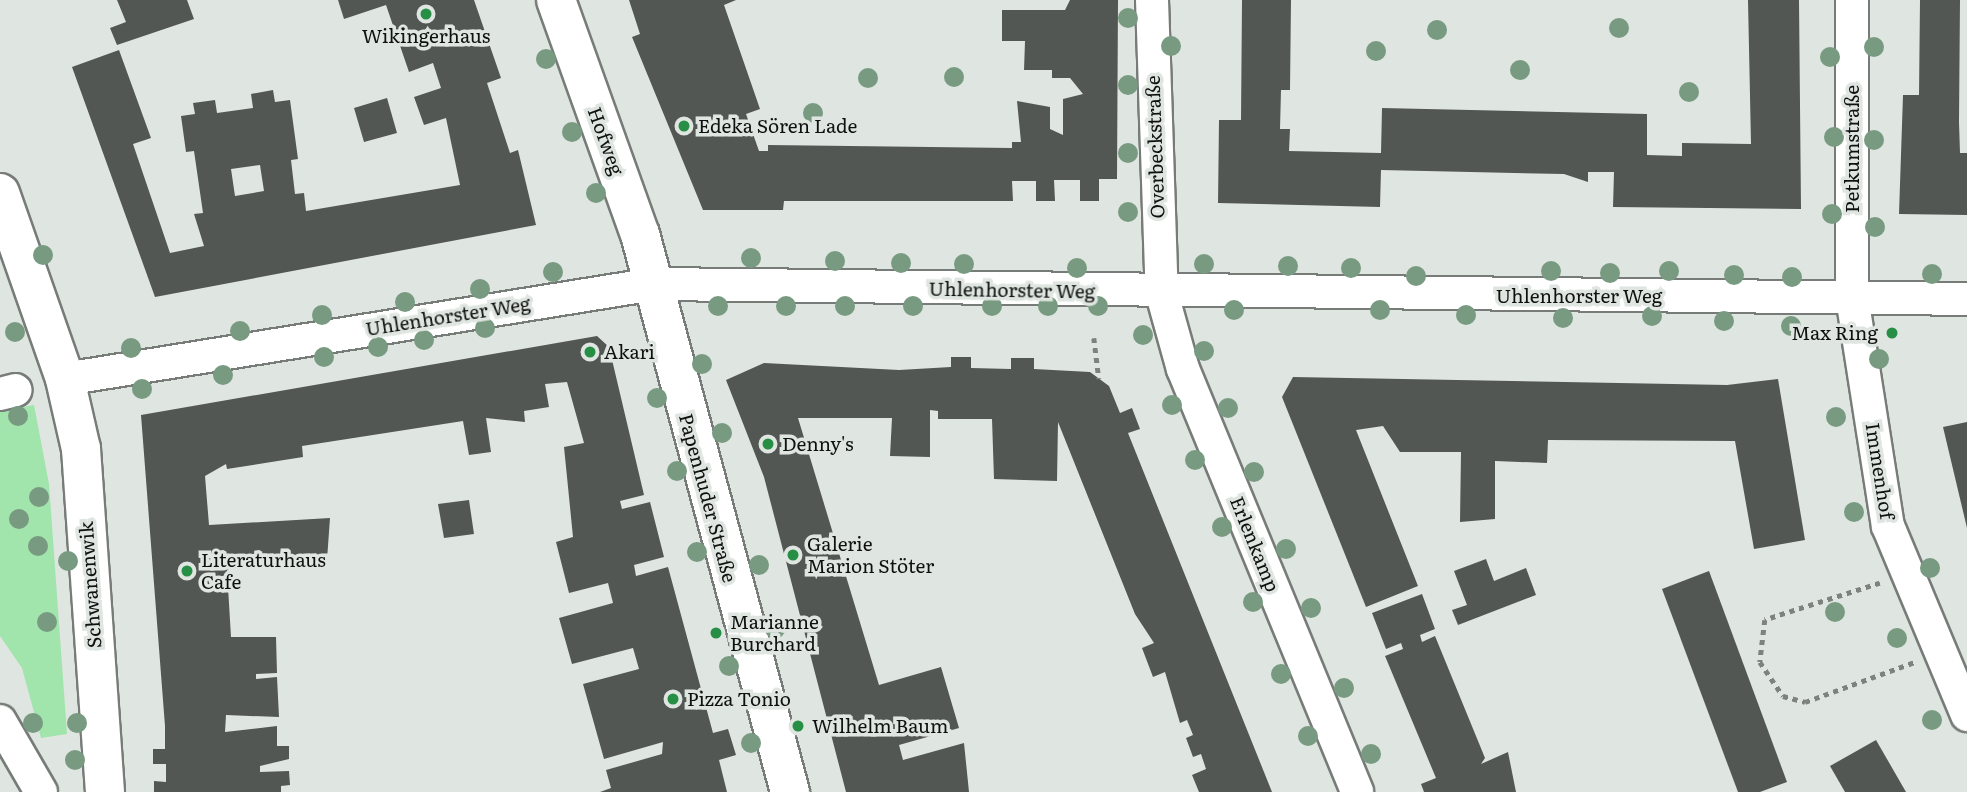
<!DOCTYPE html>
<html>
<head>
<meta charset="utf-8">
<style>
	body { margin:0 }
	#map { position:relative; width:1967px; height:792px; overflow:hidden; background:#dfe5e0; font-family:Literata,serif }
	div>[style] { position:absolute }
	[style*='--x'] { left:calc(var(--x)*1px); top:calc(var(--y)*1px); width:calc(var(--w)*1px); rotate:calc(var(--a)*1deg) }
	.green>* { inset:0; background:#a1e4ac }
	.building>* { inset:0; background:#535753 }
	.path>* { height:4.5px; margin-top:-2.25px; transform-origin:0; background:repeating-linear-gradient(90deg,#7e827f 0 5px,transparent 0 10px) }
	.roads { filter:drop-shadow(2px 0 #777c78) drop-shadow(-2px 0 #777c78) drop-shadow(0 2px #777c78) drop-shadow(0 -2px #777c78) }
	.street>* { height:32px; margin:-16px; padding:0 16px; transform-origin:16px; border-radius:16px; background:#fff }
	.secondary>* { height:38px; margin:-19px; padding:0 19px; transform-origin:19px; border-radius:19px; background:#fff }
	.trees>* { width:20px; height:20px; margin:-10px; border-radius:50%; background:#789a80 }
	.dots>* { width:19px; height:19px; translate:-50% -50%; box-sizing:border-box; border:4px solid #dfe5e0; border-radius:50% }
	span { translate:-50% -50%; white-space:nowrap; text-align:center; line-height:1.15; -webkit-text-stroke:7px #dfe5e0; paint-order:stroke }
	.poi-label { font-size:19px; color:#0f1110 }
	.left { translate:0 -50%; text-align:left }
	.right { translate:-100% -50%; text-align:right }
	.street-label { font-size:19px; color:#0f1110 }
</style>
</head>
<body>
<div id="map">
	<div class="green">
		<div style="clip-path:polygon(34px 405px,49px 484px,67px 734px,41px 738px,22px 668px,0 636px,0 411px)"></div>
	</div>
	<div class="building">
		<div style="clip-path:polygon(117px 0,187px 0,194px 19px,117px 45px,110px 28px,126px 22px)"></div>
		<div style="clip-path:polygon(evenodd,338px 0,474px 0,501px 78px,487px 83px,510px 153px,518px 150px,536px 225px,155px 297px,72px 67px,119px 50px,151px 138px,133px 144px,170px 253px,204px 246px,194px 214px,203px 213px,194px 151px,186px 152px,181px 116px,195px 114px,193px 103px,215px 100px,217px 113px,253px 108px,251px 94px,273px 90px,275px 102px,290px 100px,298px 159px,291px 160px,295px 194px,304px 193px,306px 211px,460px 185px,446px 118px,424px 125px,414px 97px,441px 88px,433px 63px,409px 72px,386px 5px,344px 19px,338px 0,260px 165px,264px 191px,235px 196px,231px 169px,260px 165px)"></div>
		<div style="clip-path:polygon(629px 0,736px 0,724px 5px,760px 109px,746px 114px,759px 151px,768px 151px,768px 145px,1012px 148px,1012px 142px,1021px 142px,1017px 101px,1050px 107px,1050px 129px,1063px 135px,1063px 99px,1083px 94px,1070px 78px,1052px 78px,1052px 70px,1024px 70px,1025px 41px,1002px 41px,1002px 10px,1065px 10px,1070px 0,1118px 0,1117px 179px,1099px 179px,1099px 201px,1080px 201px,1080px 180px,1054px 180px,1055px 201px,1036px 201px,1036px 181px,1012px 181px,1013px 201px,784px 201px,783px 210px,703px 210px,632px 37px,640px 34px)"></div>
		<div style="clip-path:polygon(1242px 0,1291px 0,1290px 90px,1281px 90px,1280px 129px,1290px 129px,1289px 151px,1381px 153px,1382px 108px,1647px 114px,1647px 155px,1682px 156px,1682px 143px,1751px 144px,1748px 0,1799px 0,1801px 209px,1613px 207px,1614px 172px,1588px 172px,1588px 182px,1564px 174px,1381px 170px,1380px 207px,1218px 203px,1219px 120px,1241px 120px)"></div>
		<div style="clip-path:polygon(1920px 0,1960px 0,1959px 122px,1960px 153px,1967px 153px,1967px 215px,1899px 214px,1903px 95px,1919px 95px)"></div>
		<div style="clip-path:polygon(387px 98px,397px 133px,364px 142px,354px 108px)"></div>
		<div style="clip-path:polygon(597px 336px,609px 347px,644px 495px,620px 501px,622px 509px,650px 502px,664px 557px,634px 565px,636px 576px,668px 567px,713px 733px,728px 729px,736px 755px,719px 760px,727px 792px,600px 792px,611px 788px,606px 770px,662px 754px,663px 742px,604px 759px,583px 684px,639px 669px,633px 648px,572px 664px,559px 618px,613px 603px,608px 583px,569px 593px,556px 542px,573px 537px,564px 447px,584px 443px,567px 382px,545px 384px,549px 407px,524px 411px,525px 422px,486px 418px,491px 452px,469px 455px,463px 421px,302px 446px,303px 457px,227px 469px,226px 464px,205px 476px,209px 525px,330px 518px,327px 560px,227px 570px,231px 637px,276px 637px,277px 673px,256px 674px,256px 679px,277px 677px,279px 717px,226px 715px,225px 732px,277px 726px,277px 746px,289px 746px,289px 759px,260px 766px,260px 772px,289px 771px,290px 785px,281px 786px,281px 792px,154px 792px,154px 781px,166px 782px,166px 764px,153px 764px,153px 749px,165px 749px,165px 726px,141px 415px)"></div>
		<div style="clip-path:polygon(951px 357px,971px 357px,971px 368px,1011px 369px,1011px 358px,1034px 358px,1034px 369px,1090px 372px,1109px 386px,1120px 413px,1132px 408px,1140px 429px,1128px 433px,1272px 792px,1199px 792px,1192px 775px,1206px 769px,1201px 754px,1193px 757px,1186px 738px,1193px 735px,1187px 720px,1180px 723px,1165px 672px,1153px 677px,1142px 648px,1154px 643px,1135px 614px,1058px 422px,1057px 481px,994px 479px,992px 419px,938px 419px,938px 411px,930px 410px,930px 457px,890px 456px,892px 418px,798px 418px,879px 685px,941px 667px,959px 728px,899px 745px,903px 760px,964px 743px,969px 792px,846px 792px,764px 477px,726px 380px,764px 363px,899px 370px,951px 367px)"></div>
		<div style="clip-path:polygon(1293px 377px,1727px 385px,1778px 379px,1805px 540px,1754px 549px,1735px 441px,1548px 440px,1547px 463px,1495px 461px,1495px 519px,1460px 522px,1461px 452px,1400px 452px,1383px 426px,1356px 430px,1418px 586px,1366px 607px,1282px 397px)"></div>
		<div style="clip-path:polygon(1967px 422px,1967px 528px,1943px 427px)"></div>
		<div style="clip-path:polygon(469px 500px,474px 534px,444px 538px,438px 504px)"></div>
		<div style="clip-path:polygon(1486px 559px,1494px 581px,1526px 568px,1536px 595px,1458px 625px,1452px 610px,1467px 605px,1454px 571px)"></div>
		<div style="clip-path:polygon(1709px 571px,1787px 782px,1760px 792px,1738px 792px,1662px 589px)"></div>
		<div style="clip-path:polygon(1422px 594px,1435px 629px,1420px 635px,1422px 642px,1435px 636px,1485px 758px,1481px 764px,1508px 752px,1516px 792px,1424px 792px,1421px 784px,1436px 778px,1385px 656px,1403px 649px,1401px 643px,1386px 649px,1372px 613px)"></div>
		<div style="clip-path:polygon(1876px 740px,1906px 792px,1845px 792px,1830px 766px)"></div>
	</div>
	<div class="path">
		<div style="--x:1094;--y:338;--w:41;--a:83"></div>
		<div style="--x:1880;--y:583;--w:121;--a:162.2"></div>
		<div style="--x:1765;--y:620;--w:42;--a:96.8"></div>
		<div style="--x:1760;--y:662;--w:41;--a:55.9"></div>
		<div style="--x:1783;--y:696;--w:23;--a:15"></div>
		<div style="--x:1805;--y:702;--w:117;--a:-20"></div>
	</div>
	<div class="roads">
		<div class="street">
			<div style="--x:1152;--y:0;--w:294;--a:88.1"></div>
			<div style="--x:1162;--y:294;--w:78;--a:74.4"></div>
			<div style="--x:1183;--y:369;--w:457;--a:67.6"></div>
			<div style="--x:1852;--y:0;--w:297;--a:90"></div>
			<div style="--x:1852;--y:297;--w:232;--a:81.1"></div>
			<div style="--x:1888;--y:526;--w:205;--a:67.3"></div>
			<div style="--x:65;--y:379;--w:597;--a:-9.16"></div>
			<div style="--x:654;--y:284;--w:1313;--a:0.65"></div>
			<div style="--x:0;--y:394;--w:16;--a:-14"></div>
			<div style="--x:0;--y:721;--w:82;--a:60"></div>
		</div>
		<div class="secondary">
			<div style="--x:556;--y:0;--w:249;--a:70.3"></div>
			<div style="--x:640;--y:234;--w:578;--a:74.95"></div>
			<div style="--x:0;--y:193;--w:197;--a:70.7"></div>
			<div style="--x:65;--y:379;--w:72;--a:77.1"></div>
			<div style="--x:81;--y:449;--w:344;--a:86"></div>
		</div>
	</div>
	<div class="trees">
		<div style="left:1128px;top:18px"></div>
		<div style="left:1619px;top:28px"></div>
		<div style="left:1437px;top:30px"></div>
		<div style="left:1171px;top:46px"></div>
		<div style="left:1874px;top:47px"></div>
		<div style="left:1376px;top:51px"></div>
		<div style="left:1830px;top:57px"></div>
		<div style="left:546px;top:59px"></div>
		<div style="left:1520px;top:70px"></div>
		<div style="left:954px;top:77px"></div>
		<div style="left:868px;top:78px"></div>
		<div style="left:1128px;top:85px"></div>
		<div style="left:1689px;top:92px"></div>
		<div style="left:813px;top:113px"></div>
		<div style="left:572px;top:132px"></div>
		<div style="left:1834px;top:137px"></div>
		<div style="left:1874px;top:140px"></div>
		<div style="left:1128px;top:153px"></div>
		<div style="left:596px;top:193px"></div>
		<div style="left:1128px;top:212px"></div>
		<div style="left:1832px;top:214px"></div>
		<div style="left:1875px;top:227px"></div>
		<div style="left:43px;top:255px"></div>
		<div style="left:751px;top:258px"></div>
		<div style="left:835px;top:261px"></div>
		<div style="left:901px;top:263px"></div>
		<div style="left:964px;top:264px"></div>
		<div style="left:1204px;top:264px"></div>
		<div style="left:1288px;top:266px"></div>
		<div style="left:1077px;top:268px"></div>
		<div style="left:1351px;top:268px"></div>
		<div style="left:1551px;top:271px"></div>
		<div style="left:1669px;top:271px"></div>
		<div style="left:553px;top:272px"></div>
		<div style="left:1610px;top:273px"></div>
		<div style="left:1932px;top:274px"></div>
		<div style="left:1734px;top:275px"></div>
		<div style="left:1416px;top:276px"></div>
		<div style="left:1792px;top:277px"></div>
		<div style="left:480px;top:289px"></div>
		<div style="left:405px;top:302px"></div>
		<div style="left:718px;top:306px"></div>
		<div style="left:786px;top:306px"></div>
		<div style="left:845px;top:306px"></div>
		<div style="left:913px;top:306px"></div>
		<div style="left:992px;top:306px"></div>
		<div style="left:1048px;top:306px"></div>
		<div style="left:1098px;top:306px"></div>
		<div style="left:1234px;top:310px"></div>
		<div style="left:1380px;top:310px"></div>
		<div style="left:322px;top:315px"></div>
		<div style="left:1466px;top:315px"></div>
		<div style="left:1652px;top:316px"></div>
		<div style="left:1563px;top:318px"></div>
		<div style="left:1724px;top:321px"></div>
		<div style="left:1791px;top:326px"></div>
		<div style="left:485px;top:328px"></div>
		<div style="left:240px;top:331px"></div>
		<div style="left:15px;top:332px"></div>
		<div style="left:1143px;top:335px"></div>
		<div style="left:424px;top:340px"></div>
		<div style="left:378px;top:347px"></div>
		<div style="left:131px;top:348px"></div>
		<div style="left:1204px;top:351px"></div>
		<div style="left:324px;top:357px"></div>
		<div style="left:1879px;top:359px"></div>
		<div style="left:702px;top:364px"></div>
		<div style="left:223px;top:375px"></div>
		<div style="left:142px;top:389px"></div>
		<div style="left:657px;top:398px"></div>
		<div style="left:1172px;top:405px"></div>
		<div style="left:1228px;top:408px"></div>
		<div style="left:18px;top:416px"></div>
		<div style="left:1836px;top:417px"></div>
		<div style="left:722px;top:433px"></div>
		<div style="left:1195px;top:460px"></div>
		<div style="left:677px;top:471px"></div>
		<div style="left:1254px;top:472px"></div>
		<div style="left:39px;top:497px"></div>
		<div style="left:1854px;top:512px"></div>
		<div style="left:19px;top:519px"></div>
		<div style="left:1222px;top:527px"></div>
		<div style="left:38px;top:546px"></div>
		<div style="left:1286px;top:549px"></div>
		<div style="left:697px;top:552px"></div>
		<div style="left:68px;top:561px"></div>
		<div style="left:759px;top:565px"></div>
		<div style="left:1930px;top:568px"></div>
		<div style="left:1253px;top:602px"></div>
		<div style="left:1311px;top:608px"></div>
		<div style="left:1835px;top:612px"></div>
		<div style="left:47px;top:622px"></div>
		<div style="left:775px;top:629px"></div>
		<div style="left:1897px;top:638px"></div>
		<div style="left:729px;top:666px"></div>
		<div style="left:1281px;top:674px"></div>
		<div style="left:1344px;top:688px"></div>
		<div style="left:1932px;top:720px"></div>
		<div style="left:33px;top:723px"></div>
		<div style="left:77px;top:723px"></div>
		<div style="left:1308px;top:736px"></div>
		<div style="left:751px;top:743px"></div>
		<div style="left:1371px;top:754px"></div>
		<div style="left:75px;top:760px"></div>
	</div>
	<div class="dots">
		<div style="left:426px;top:14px;background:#278f45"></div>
		<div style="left:684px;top:126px;background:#278f45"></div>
		<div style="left:1892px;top:333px;background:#278f45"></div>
		<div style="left:590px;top:352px;background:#278f45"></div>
		<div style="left:768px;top:444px;background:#278f45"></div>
		<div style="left:793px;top:555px;background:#278f45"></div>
		<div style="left:187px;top:571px;background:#278f45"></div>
		<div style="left:716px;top:633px;background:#278f45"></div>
		<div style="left:673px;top:699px;background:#278f45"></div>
		<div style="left:798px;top:726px;background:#278f45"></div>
	</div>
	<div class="poi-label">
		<span style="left:426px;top:36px">Wikingerhaus</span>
		<span class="left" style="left:698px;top:126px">Edeka Sören Lade</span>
		<span class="right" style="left:1878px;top:333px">Max Ring</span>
		<span class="left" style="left:604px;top:352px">Akari</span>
		<span class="left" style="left:782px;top:444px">Denny's</span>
		<span class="left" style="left:807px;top:555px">Galerie<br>Marion Stöter</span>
		<span class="left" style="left:201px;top:571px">Literaturhaus<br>Cafe</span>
		<span class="left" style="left:730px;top:633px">Marianne<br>Burchard</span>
		<span class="left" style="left:687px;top:699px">Pizza Tonio</span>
		<span class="left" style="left:812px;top:726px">Wilhelm Baum</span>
	</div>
	<div class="street-label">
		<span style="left:606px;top:141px;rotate:70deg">Hofweg</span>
		<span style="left:1155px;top:147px;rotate:-92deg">Overbeckstraße</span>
		<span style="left:1852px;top:149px;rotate:-90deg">Petkumstraße</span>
		<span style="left:1012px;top:290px;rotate:1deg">Uhlenhorster Weg</span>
		<span style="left:1579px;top:296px">Uhlenhorster Weg</span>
		<span style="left:448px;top:316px;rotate:-9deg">Uhlenhorster Weg</span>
		<span style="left:1880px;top:471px;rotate:81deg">Immenhof</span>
		<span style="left:708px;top:498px;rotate:75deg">Papenhuder Straße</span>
		<span style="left:1255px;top:544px;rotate:68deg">Erlenkamp</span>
		<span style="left:90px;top:585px;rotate:-94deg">Schwanenwik</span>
	</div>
</div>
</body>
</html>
